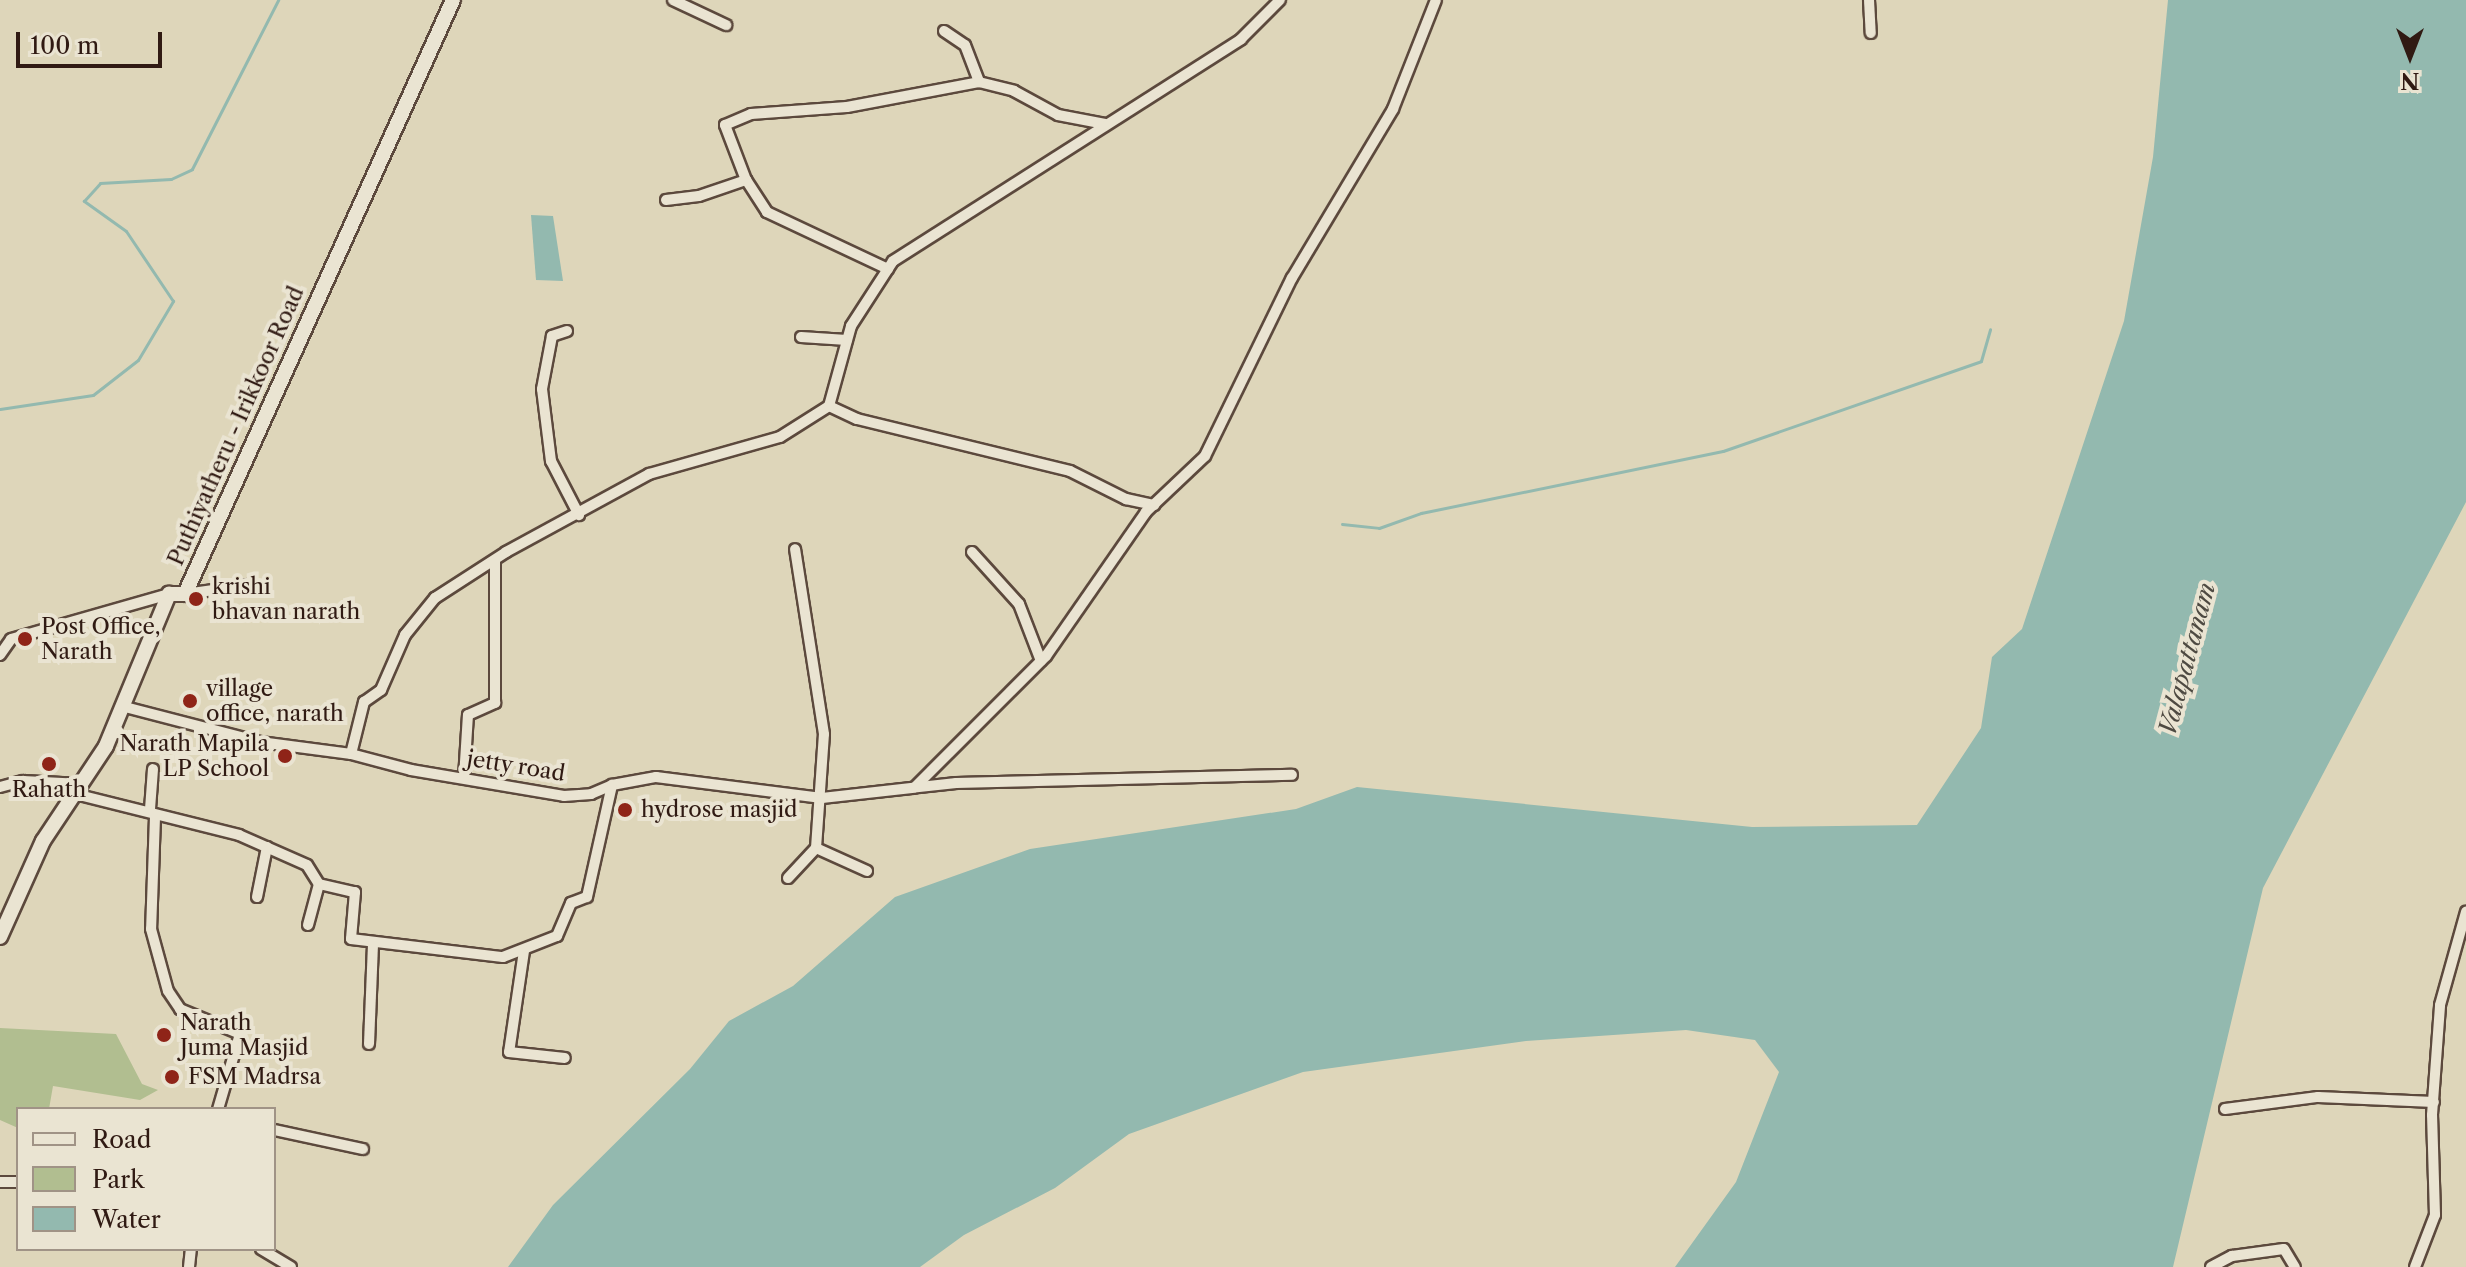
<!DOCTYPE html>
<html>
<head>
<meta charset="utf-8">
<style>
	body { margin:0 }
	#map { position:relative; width:2466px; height:1267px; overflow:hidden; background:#ded6ba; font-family:"Libre Caslon Text",serif }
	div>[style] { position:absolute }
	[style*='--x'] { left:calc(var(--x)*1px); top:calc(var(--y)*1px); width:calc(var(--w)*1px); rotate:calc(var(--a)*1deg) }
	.green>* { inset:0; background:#b1be90 }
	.water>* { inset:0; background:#93b9af }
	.stream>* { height:3px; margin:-1.5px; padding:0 1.5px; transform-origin:1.5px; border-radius:1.5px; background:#93b9af }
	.roads { filter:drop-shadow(2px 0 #5c493d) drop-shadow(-2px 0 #5c493d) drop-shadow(0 2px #5c493d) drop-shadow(0 -2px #5c493d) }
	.minor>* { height:10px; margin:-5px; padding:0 5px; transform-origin:5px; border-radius:5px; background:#eae4d2 }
	.secondary>* { height:14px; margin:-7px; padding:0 7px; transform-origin:7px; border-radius:7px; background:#eae4d2 }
	.dots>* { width:22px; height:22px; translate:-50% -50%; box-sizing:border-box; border:4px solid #eae4d2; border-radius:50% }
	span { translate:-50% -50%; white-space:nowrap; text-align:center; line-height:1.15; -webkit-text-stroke:8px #eae4d2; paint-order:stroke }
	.street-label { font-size:22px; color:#301a13 }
	.poi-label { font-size:22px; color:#301a13 }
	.left { translate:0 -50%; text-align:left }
	.right { translate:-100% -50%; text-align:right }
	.water-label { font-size:24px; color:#4e4a42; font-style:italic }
	.legend { position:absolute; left:16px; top:1107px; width:260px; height:144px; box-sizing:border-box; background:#eae4d2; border:2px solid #a09386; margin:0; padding:10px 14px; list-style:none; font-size:24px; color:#301a13 }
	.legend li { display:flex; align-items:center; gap:16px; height:40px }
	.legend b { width:40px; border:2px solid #a09386 }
	.north { position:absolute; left:2370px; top:16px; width:80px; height:80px; -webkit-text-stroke:6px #eae4d2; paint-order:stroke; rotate:180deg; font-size:22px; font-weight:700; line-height:32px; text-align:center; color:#301a13 }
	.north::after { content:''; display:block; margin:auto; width:28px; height:36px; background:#301a13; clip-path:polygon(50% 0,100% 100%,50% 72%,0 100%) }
	.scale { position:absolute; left:16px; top:32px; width:146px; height:36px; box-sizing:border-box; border:4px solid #301a13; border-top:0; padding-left:10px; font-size:24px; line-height:28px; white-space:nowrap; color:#301a13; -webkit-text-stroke:6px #eae4d2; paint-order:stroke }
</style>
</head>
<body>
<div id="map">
	<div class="green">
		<div style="clip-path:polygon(0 1028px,116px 1034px,142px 1084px,158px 1090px,140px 1100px,53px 1086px,49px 1109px,18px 1109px,18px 1128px,0 1120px)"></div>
	</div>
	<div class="water">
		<div style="clip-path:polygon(2168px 0,2466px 0,2466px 502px,2263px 888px,2173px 1267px,1675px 1267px,1736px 1182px,1779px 1072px,1755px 1040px,1686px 1030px,1526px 1041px,1303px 1072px,1129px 1134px,1055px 1188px,964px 1235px,920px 1267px,508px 1267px,553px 1205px,690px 1069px,729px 1021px,793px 986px,895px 897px,1030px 849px,1296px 809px,1357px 787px,1752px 827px,1917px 825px,1981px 728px,1992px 657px,2022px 629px,2124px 321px,2153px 157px)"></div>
		<div style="clip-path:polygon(531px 215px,553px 216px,563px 281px,536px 280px)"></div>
	</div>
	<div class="stream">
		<div style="--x:0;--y:409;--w:94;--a:-8.6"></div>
		<div style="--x:93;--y:395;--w:57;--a:-37.9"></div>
		<div style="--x:138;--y:360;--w:69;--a:-59.3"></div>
		<div style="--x:173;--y:301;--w:84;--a:-123.9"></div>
		<div style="--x:126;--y:231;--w:52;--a:-144.5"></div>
		<div style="--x:84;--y:201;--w:24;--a:-48"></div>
		<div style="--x:100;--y:183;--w:71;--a:-3.2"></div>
		<div style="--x:171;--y:179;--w:23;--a:-25"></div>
		<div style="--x:192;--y:169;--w:190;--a:-63"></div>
		<div style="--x:1342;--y:524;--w:37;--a:6"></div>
		<div style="--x:1379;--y:528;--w:45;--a:-19.7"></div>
		<div style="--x:1421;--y:513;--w:308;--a:-11.6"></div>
		<div style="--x:1723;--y:451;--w:273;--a:-19.2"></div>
		<div style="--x:1981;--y:361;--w:33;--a:-74"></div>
	</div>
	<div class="roads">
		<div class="minor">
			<div style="--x:673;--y:0;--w:59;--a:25.3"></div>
			<div style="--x:1869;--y:0;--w:33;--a:87"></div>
			<div style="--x:944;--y:31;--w:25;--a:34"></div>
			<div style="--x:965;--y:45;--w:40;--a:69"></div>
			<div style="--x:666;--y:200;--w:33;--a:-7"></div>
			<div style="--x:699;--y:196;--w:50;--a:-18.8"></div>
			<div style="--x:888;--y:269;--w:134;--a:-154.8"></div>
			<div style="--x:767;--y:212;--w:38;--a:-123"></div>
			<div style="--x:746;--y:180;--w:59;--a:-110.9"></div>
			<div style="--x:725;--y:125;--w:28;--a:-23"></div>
			<div style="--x:751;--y:114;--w:96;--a:-4.2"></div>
			<div style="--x:847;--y:107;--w:134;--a:-10.7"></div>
			<div style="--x:979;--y:82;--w:36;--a:14"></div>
			<div style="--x:1014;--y:91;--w:50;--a:28.6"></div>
			<div style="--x:1058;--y:115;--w:48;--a:10.8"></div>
			<div style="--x:567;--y:331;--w:16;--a:162"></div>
			<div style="--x:552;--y:336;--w:54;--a:100.7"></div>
			<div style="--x:542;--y:389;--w:73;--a:82.9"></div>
			<div style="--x:551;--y:461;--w:61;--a:62.6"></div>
			<div style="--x:801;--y:337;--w:46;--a:3.7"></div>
			<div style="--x:829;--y:406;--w:31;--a:25"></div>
			<div style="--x:857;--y:419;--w:219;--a:13.7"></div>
			<div style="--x:1070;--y:471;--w:63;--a:26.6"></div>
			<div style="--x:1126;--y:499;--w:29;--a:12"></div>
			<div style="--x:972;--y:552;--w:70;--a:47.9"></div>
			<div style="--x:1019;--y:604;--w:61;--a:68.9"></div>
			<div style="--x:185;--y:594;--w:64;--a:-8.1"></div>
			<div style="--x:0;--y:655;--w:19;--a:-55"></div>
			<div style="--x:11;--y:639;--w:164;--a:-15.9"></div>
			<div style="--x:125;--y:707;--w:139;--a:14.5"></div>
			<div style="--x:260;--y:742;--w:92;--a:7.5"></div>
			<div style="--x:351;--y:754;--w:62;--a:14.9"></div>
			<div style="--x:411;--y:770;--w:155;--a:9.6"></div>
			<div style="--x:564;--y:796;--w:27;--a:-4"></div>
			<div style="--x:591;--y:794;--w:23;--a:-23"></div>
			<div style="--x:612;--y:785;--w:45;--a:-10.3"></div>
			<div style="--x:656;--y:777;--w:167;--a:7.2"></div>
			<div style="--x:822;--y:798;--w:135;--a:-6.4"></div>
			<div style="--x:956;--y:783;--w:336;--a:-1.4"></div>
			<div style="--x:351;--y:754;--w:54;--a:-76"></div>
			<div style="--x:364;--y:702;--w:21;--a:-35"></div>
			<div style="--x:381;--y:690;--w:60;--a:-66.4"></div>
			<div style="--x:405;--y:635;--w:48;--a:-51"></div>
			<div style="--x:435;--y:598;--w:85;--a:-32.9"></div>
			<div style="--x:506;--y:552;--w:163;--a:-28.6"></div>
			<div style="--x:649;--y:474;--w:136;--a:-15.8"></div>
			<div style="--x:780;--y:437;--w:58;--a:-32.3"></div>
			<div style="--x:829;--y:406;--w:83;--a:-74.6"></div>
			<div style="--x:851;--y:326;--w:77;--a:-57.1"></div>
			<div style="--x:893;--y:261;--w:413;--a:-32.5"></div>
			<div style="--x:1241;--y:39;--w:55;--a:-45"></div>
			<div style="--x:464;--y:778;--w:63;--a:-86.4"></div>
			<div style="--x:468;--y:715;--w:30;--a:-24"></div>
			<div style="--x:495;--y:703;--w:143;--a:-90"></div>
			<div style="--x:0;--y:787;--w:24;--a:-15"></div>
			<div style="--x:23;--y:781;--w:59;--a:2.9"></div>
			<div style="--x:915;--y:787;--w:185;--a:-45"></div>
			<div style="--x:1046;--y:656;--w:175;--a:-55.2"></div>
			<div style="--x:1146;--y:512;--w:81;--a:-43.5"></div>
			<div style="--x:1205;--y:456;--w:198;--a:-64"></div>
			<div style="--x:1292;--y:278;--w:197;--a:-59.1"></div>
			<div style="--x:1393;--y:109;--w:117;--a:-68.5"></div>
			<div style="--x:75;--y:794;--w:169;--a:14"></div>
			<div style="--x:239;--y:835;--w:74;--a:23.8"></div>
			<div style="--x:307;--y:865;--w:22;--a:58"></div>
			<div style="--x:319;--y:884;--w:37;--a:13"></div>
			<div style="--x:355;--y:892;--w:47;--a:94.9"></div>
			<div style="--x:351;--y:939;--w:153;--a:6.8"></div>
			<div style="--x:503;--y:957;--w:58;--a:-21.3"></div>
			<div style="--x:557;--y:936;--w:36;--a:-67"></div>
			<div style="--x:571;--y:903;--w:17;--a:-21"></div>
			<div style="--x:587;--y:897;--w:115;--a:-77.4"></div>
			<div style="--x:150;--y:809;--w:40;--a:-85.7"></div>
			<div style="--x:155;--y:817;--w:112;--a:92"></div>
			<div style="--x:151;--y:929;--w:64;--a:74.7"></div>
			<div style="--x:168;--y:991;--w:22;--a:56"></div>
			<div style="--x:180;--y:1009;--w:65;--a:22.6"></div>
			<div style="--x:240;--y:1034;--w:78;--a:106.3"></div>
			<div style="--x:816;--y:848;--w:56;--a:24.3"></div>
			<div style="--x:788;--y:878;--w:41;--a:-47"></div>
			<div style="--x:816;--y:848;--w:114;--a:-86"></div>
			<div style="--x:824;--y:734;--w:187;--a:-98.9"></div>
			<div style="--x:257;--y:897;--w:51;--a:-78.7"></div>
			<div style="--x:308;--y:925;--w:42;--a:-75"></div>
			<div style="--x:524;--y:951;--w:102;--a:98.4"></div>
			<div style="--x:509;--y:1052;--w:56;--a:6.1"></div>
			<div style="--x:369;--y:1044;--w:100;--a:-87.7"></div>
			<div style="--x:2225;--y:1109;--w:94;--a:-7.4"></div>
			<div style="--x:2318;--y:1097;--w:116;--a:2.5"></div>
			<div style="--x:274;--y:1130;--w:91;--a:12.1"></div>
			<div style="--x:0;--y:1182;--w:18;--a:0"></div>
			<div style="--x:261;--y:1249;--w:35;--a:31"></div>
			<div style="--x:189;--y:1267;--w:18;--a:-84"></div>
			<div style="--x:2211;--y:1267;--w:24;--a:-28"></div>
			<div style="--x:2232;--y:1256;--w:52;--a:-7.7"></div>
			<div style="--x:2284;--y:1249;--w:21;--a:59"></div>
			<div style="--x:2415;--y:1267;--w:56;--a:-69"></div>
			<div style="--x:2435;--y:1215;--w:100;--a:-91.7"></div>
			<div style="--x:2432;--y:1115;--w:110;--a:-85.8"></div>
			<div style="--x:2440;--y:1005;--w:97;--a:-74.4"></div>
		</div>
		<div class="secondary">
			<div style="--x:0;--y:937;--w:105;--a:-65.9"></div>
			<div style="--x:43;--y:841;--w:114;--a:-56.4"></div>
			<div style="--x:106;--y:746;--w:165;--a:-67.5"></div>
			<div style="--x:169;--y:594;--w:16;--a:0"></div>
			<div style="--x:185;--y:594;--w:652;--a:-65.72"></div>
		</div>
	</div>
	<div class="dots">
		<div style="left:196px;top:599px;background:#8f2418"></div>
		<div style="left:25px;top:639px;background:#8f2418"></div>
		<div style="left:190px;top:701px;background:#8f2418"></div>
		<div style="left:285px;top:756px;background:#8f2418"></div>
		<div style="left:49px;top:764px;background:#8f2418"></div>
		<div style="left:625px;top:810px;background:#8f2418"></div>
		<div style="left:164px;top:1035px;background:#8f2418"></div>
		<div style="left:172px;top:1077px;background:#8f2418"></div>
	</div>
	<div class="street-label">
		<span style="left:236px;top:426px;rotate:-66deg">Puthiyatheru - Irikkoor Road</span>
		<span style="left:516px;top:766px;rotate:9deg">jetty road</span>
	</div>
	<div class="poi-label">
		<span class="left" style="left:212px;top:599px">krishi<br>bhavan narath</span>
		<span class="left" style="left:41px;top:639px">Post Office,<br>Narath</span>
		<span class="left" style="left:206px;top:701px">village<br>office, narath</span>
		<span class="right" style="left:269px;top:756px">Narath Mapila<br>LP School</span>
		<span style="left:49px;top:790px">Rahath</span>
		<span class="left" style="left:641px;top:810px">hydrose masjid</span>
		<span class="left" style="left:180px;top:1035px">Narath<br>Juma Masjid</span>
		<span class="left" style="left:188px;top:1077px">FSM Madrsa</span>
	</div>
	<div class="water-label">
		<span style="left:2187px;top:659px;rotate:-75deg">Valapattanam</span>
	</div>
	<ul class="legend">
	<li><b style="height:10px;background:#eae4d2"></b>Road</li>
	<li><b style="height:22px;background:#b1be90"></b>Park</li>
	<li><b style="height:22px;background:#93b9af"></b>Water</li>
	</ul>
	<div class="north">N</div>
	<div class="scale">100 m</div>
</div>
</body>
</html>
